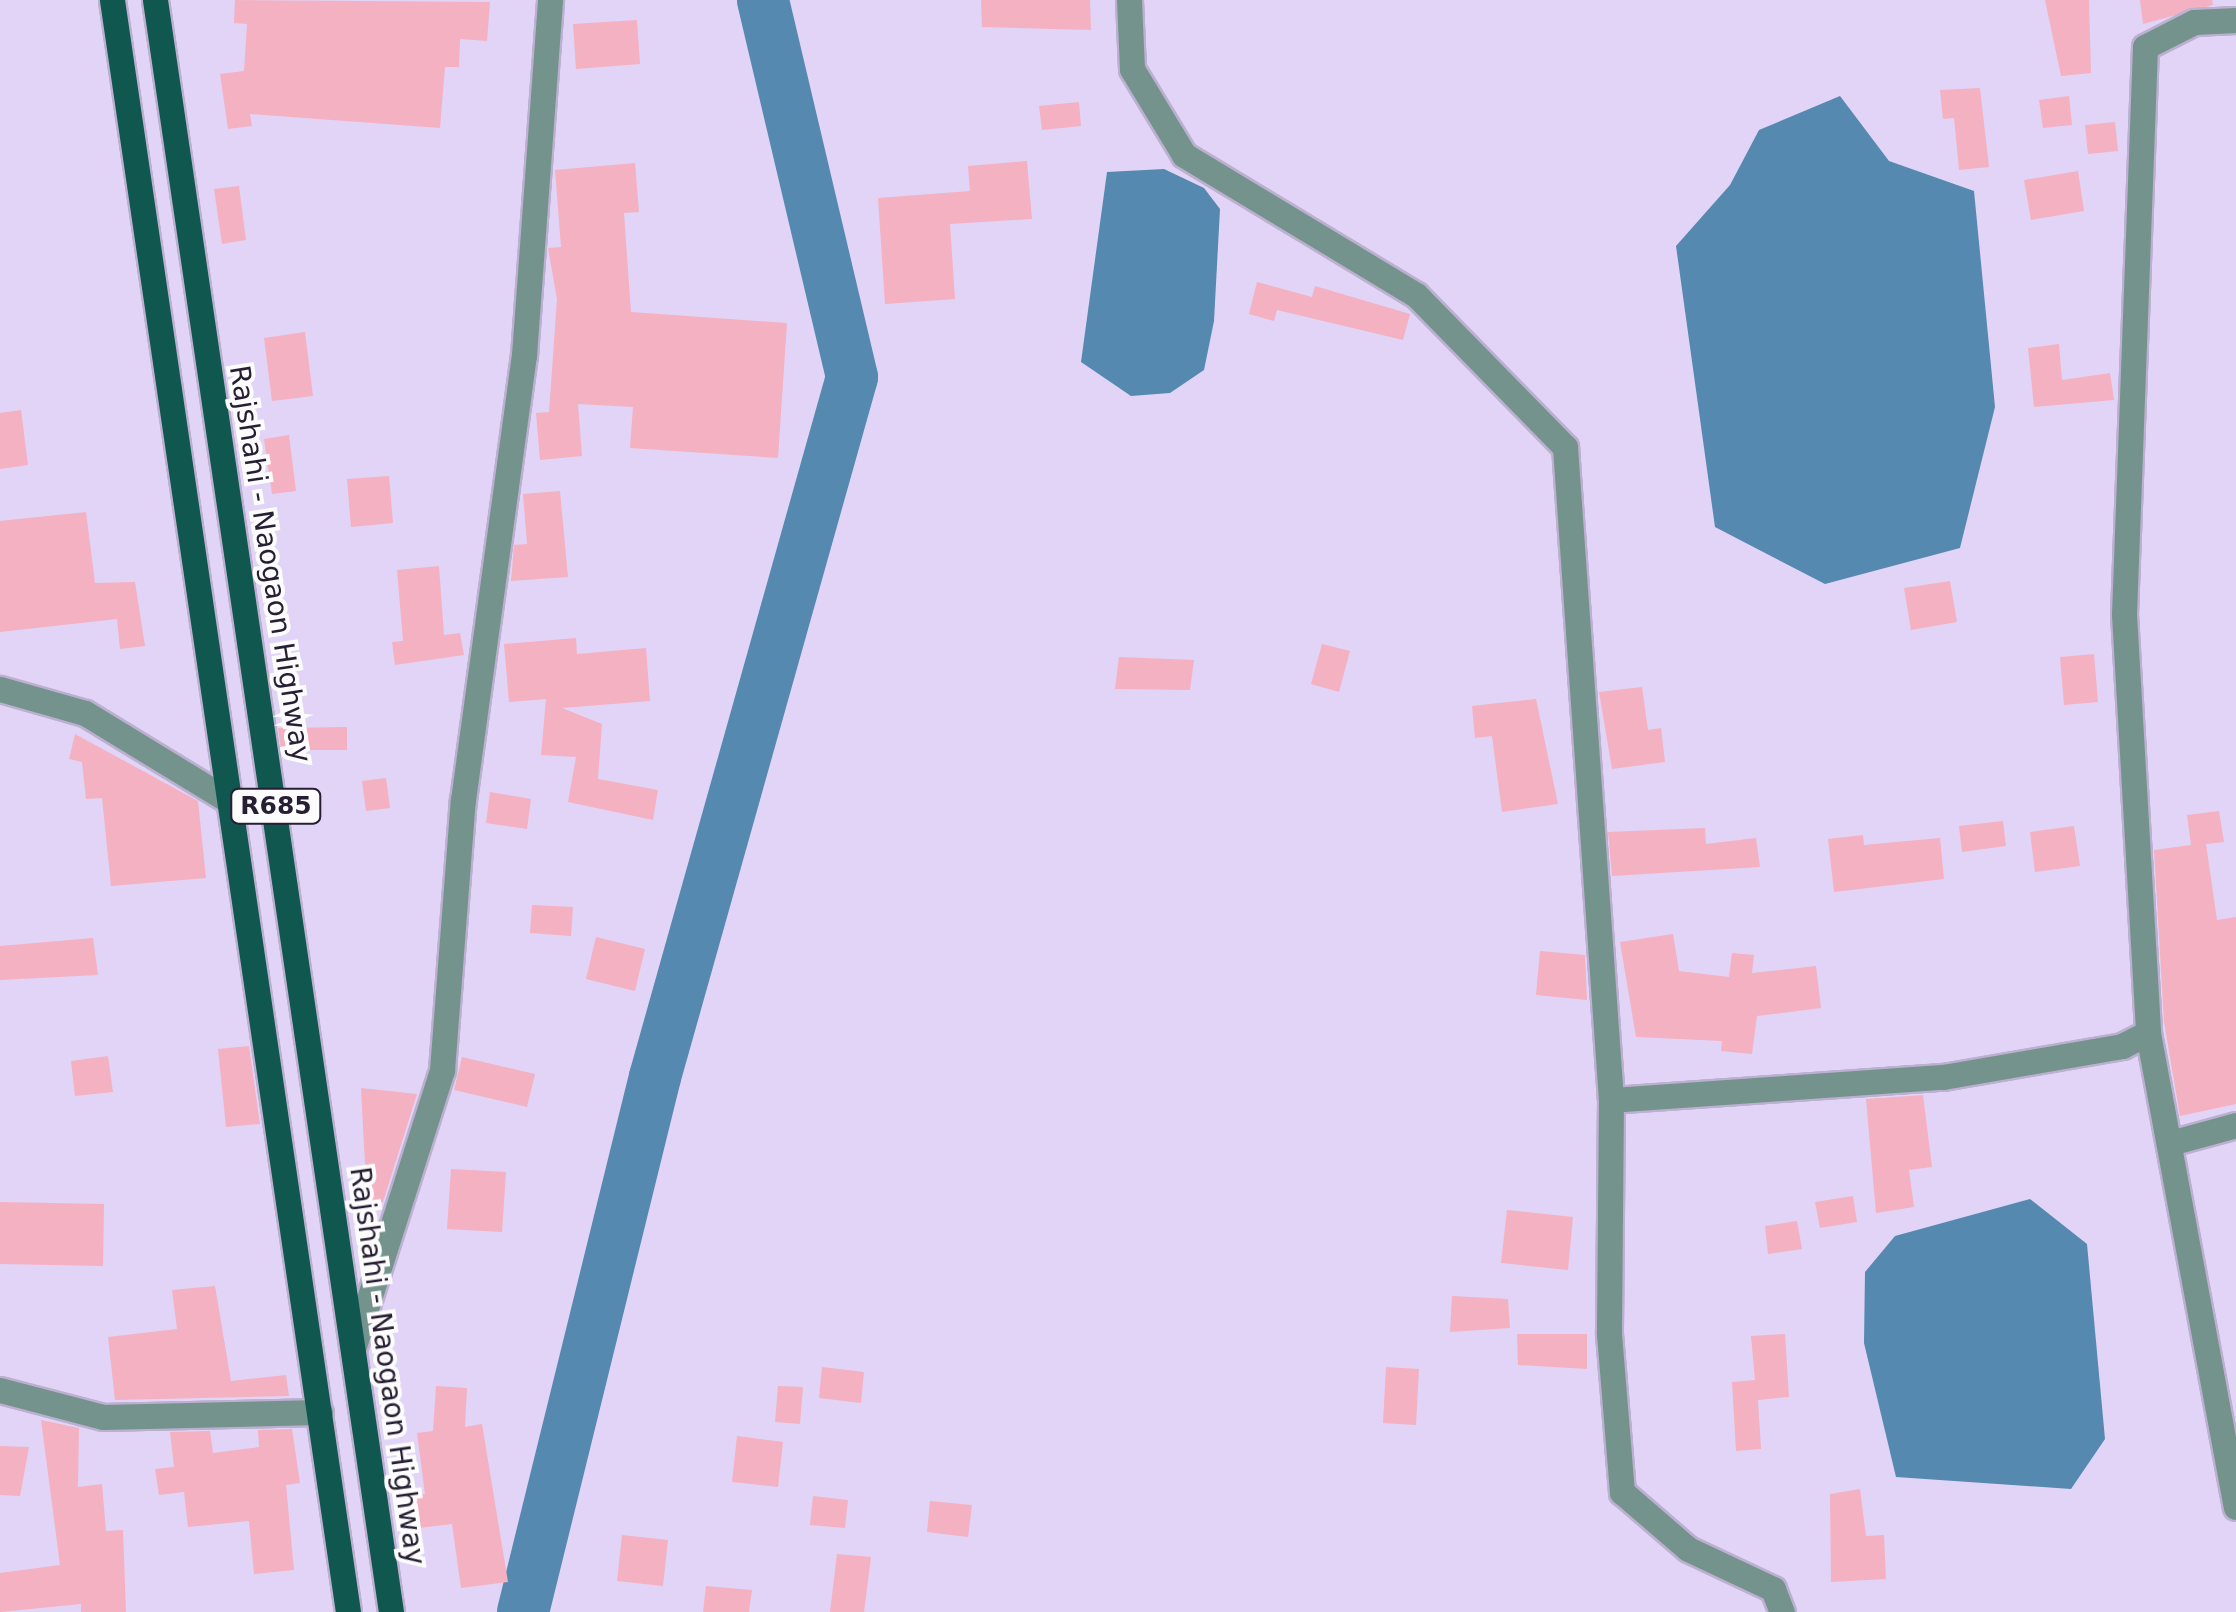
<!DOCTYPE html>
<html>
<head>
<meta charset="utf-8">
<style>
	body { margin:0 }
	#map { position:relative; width:2236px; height:1612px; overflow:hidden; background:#e1d4f7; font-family:"DejaVu Sans",sans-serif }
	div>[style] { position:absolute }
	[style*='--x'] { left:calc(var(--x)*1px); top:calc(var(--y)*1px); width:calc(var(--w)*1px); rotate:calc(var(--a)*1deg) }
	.water>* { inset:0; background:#5689b0 }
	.river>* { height:52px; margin:-26px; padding:0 26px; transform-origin:26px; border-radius:26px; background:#5689b0 }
	.building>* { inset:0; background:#f4b1c1 }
	.roads { filter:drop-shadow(2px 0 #bcb0d0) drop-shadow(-2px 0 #bcb0d0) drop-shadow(0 2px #bcb0d0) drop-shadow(0 -2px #bcb0d0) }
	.street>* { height:25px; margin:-12.5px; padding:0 12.5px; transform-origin:12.5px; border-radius:12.5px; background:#74938d }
	.primary>* { height:25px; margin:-12.5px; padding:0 12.5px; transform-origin:12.5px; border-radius:12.5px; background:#0f574f }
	span { translate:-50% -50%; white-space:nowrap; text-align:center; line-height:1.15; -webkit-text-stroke:8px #fcfcfc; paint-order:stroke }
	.shield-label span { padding:2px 8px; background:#fcfcfc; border:2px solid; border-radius:8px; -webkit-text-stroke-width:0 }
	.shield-label { font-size:25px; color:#271e34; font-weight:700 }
	.street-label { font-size:28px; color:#271e34 }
</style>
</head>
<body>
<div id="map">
	<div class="water">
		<div style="clip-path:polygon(1840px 96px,1889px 161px,1974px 191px,1995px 407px,1960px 548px,1825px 584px,1715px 527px,1676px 246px,1730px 185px,1759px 130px)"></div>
		<div style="clip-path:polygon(1164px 169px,1204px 188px,1220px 209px,1214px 321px,1204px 370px,1170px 393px,1131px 396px,1081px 362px,1107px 172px)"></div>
		<div style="clip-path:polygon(2030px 1199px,2087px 1244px,2105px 1439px,2071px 1489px,1896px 1477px,1864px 1343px,1865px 1272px,1895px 1236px)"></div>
	</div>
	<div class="river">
		<div style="--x:523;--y:1612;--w:551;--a:-76.14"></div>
		<div style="--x:655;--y:1077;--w:727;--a:-74.28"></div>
		<div style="--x:852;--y:377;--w:387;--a:-103.3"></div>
	</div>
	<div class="building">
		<div style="clip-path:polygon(235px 0,490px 2px,487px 41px,460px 39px,459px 67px,445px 67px,440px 128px,250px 114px,252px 126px,228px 129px,220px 74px,244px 71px,247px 24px,234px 23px)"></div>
		<div style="clip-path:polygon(981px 0,1090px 0,1091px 30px,982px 27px)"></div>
		<div style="clip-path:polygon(2045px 0,2089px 0,2091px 73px,2061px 76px)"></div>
		<div style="clip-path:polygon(2140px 0,2212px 0,2213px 5px,2143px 24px)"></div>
		<div style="clip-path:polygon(637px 20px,640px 64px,576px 69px,573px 24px)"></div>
		<div style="clip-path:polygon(1980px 88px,1989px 167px,1959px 170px,1954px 118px,1943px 119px,1940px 90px)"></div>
		<div style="clip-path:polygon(2069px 96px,2072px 125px,2043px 128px,2039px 100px)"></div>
		<div style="clip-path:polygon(1079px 102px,1081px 126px,1042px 130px,1039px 106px)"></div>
		<div style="clip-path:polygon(2115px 122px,2118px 151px,2088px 154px,2085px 125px)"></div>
		<div style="clip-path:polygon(1027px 161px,1032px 219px,950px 224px,955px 299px,885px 304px,878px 198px,970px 191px,968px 166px)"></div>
		<div style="clip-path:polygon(635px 163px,639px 212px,624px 213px,631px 312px,787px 323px,778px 458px,630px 448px,633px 407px,578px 404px,582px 456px,540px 460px,536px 413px,549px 412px,557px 299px,548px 248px,561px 247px,555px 170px)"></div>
		<div style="clip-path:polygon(2078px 171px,2084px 211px,2031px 220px,2024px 180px)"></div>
		<div style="clip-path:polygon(239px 186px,246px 240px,222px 244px,214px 189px)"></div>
		<div style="clip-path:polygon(1257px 282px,1312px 297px,1315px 286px,1410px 314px,1403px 340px,1277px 310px,1274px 321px,1249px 314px)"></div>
		<div style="clip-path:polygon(305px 332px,313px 396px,272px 401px,264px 338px)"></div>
		<div style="clip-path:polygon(2059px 344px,2062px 380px,2110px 373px,2114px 400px,2034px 407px,2028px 348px)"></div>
		<div style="clip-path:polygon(21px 410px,28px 465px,0 469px,0 413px)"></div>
		<div style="clip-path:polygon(289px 435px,296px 491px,272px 494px,264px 439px)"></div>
		<div style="clip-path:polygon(389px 476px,393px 523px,351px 527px,347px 479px)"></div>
		<div style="clip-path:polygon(560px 491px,568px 577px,511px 581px,514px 545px,527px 544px,523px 494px)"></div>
		<div style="clip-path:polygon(86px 512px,95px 583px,135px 582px,145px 646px,120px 649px,117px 619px,0 632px,0 521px)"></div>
		<div style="clip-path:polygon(439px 566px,444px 635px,460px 633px,464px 655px,395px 665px,392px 642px,403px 641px,397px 570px)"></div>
		<div style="clip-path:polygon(1950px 581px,1957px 622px,1911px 630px,1904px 588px)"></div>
		<div style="clip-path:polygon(576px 638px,577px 654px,646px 648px,650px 701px,562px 708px,602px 724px,598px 779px,658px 790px,653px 820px,568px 802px,576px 757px,541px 755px,546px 699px,509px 702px,504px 644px)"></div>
		<div style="clip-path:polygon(1322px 644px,1350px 651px,1339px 692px,1311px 684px)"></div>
		<div style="clip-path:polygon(2094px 654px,2098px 702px,2064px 705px,2060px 657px)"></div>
		<div style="clip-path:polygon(1119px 657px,1194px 660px,1190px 690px,1115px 689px)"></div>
		<div style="clip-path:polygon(1642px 687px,1648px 730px,1661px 728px,1665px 762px,1612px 769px,1599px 692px)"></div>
		<div style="clip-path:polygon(1536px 699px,1558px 804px,1502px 812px,1492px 736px,1475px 738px,1472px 706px)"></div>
		<div style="clip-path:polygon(347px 727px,347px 750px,281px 750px,278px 728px)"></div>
		<div style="clip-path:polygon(75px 734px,198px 801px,206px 878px,111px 886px,102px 798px,86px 799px,82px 762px,69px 759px)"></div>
		<div style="clip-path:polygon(386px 778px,390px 808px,366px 811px,362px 781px)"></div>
		<div style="clip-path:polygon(490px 792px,531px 799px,527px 829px,486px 823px)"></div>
		<div style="clip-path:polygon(2219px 811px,2224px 842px,2206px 844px,2217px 920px,2236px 917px,2236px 1104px,2180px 1116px,2164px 1022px,2154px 850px,2191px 845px,2187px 815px)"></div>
		<div style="clip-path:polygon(2003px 821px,2006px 846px,1962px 852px,1959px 826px)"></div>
		<div style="clip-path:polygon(2074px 826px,2080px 866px,2035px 872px,2030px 832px)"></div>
		<div style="clip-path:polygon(1705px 828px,1706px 844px,1756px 838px,1760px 867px,1612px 876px,1608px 832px)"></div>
		<div style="clip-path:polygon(1863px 835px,1864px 845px,1940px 838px,1944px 879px,1834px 892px,1828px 839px)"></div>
		<div style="clip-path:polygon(532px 905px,573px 907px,571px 936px,530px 933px)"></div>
		<div style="clip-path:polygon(1673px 934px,1679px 971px,1729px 977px,1732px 953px,1754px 955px,1752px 973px,1816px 966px,1821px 1008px,1757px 1016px,1752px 1054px,1721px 1051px,1722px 1041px,1636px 1037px,1620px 942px)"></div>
		<div style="clip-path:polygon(596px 937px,645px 949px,635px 991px,586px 979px)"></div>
		<div style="clip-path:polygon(93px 938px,98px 975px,0 980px,0 946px)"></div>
		<div style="clip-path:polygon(1540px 951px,1585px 955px,1587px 1000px,1536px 995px)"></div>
		<div style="clip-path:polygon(249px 1046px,260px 1124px,226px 1127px,218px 1049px)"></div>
		<div style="clip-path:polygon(108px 1056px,113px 1092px,75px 1096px,71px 1061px)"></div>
		<div style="clip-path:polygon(462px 1057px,535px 1074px,527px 1107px,454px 1090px)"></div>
		<div style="clip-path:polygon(361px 1088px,417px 1094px,383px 1202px,367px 1202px)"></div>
		<div style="clip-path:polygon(1923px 1095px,1932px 1167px,1909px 1170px,1914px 1207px,1876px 1213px,1866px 1099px)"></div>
		<div style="clip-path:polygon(451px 1169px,506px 1172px,502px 1232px,447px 1229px)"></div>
		<div style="clip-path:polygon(1853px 1196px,1857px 1222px,1820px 1228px,1815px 1202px)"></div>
		<div style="clip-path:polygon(0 1202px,104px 1204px,103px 1266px,0 1264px)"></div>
		<div style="clip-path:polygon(1507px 1210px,1573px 1217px,1568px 1270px,1501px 1263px)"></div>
		<div style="clip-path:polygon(1797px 1221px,1802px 1249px,1768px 1254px,1765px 1226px)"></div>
		<div style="clip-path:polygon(215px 1286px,231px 1381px,286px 1375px,289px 1396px,115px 1400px,108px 1337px,177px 1329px,172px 1290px)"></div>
		<div style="clip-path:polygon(1452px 1296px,1508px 1299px,1510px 1328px,1450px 1332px)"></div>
		<div style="clip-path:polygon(1517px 1334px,1587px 1334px,1587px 1369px,1518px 1365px)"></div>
		<div style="clip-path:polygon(1785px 1334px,1789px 1397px,1758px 1400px,1761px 1449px,1736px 1451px,1732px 1382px,1755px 1380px,1751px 1336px)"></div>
		<div style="clip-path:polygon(822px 1367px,864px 1372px,861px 1403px,819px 1398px)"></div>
		<div style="clip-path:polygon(1386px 1367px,1419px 1369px,1416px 1425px,1383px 1423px)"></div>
		<div style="clip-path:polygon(436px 1386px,467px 1388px,465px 1427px,482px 1424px,508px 1582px,461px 1588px,452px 1524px,418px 1528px,414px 1495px,425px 1494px,417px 1433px,433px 1431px)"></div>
		<div style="clip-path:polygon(778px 1386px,803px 1387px,800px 1424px,775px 1422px)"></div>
		<div style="clip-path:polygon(41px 1420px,79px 1428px,78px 1487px,102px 1484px,106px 1531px,123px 1530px,126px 1612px,81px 1612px,81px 1604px,0 1612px,0 1573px,60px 1565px)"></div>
		<div style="clip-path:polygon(292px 1429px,300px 1483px,286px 1485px,294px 1570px,254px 1574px,249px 1521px,188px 1527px,184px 1492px,159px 1495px,155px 1469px,174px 1467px,170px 1432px,210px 1431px,213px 1453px,259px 1447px,258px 1430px)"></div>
		<div style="clip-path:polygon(737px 1436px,783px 1442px,778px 1487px,732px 1482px)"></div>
		<div style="clip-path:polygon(0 1446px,29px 1447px,20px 1496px,0 1495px)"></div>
		<div style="clip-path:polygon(1860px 1489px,1866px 1536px,1884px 1535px,1886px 1579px,1831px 1582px,1830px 1494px)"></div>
		<div style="clip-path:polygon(813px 1496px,848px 1500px,845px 1528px,810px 1525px)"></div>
		<div style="clip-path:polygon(930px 1501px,972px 1505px,968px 1537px,927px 1532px)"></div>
		<div style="clip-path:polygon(622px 1535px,668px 1540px,663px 1586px,617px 1581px)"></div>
		<div style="clip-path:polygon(837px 1554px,871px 1557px,864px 1612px,830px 1612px)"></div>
		<div style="clip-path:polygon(706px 1586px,752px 1590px,749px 1612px,703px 1612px)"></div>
	</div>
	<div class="roads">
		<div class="street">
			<div style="--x:1129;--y:0;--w:69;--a:87.5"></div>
			<div style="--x:1132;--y:69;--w:100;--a:58.8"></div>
			<div style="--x:1184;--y:155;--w:271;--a:31.1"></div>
			<div style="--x:1416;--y:295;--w:213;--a:45.6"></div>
			<div style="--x:1565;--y:447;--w:655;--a:85.97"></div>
			<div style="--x:1611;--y:1100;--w:234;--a:90.5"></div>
			<div style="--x:1609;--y:1334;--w:159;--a:85.3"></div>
			<div style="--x:1622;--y:1492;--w:87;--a:40.8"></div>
			<div style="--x:1688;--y:1549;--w:94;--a:25.2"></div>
			<div style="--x:1773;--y:1589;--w:25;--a:69"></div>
			<div style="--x:2236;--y:20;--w:42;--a:177.3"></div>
			<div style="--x:2194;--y:22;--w:55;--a:153"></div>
			<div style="--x:2145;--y:47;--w:567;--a:92.12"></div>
			<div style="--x:2124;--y:614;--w:420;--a:86.7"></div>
			<div style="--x:2148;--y:1033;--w:482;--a:79.5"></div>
			<div style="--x:0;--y:689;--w:88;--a:15.8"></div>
			<div style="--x:85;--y:713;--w:175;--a:31.4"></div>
			<div style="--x:1611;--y:1100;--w:333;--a:-4"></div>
			<div style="--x:1943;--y:1077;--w:182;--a:-9.8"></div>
			<div style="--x:2122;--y:1046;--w:29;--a:-27"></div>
			<div style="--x:2174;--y:1142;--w:64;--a:-15.3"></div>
			<div style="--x:354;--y:1346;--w:290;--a:-72.3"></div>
			<div style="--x:442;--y:1070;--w:271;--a:-85.6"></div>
			<div style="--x:463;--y:800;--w:449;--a:-82.2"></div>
			<div style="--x:524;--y:355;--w:356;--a:-85.8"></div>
			<div style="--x:0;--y:1390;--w:106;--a:14.7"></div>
			<div style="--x:103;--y:1417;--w:217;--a:-1.3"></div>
		</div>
		<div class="primary">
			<div style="--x:112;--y:0;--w:1629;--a:81.67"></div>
			<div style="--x:155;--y:0;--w:1629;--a:81.67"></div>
		</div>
	</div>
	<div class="shield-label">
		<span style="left:276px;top:806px">R685</span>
	</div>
	<div class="street-label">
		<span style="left:270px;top:564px;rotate:81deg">Rajshahi - Naogaon Highway</span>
		<span style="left:387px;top:1366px;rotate:82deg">Rajshahi - Naogaon Highway</span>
	</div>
</div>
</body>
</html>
